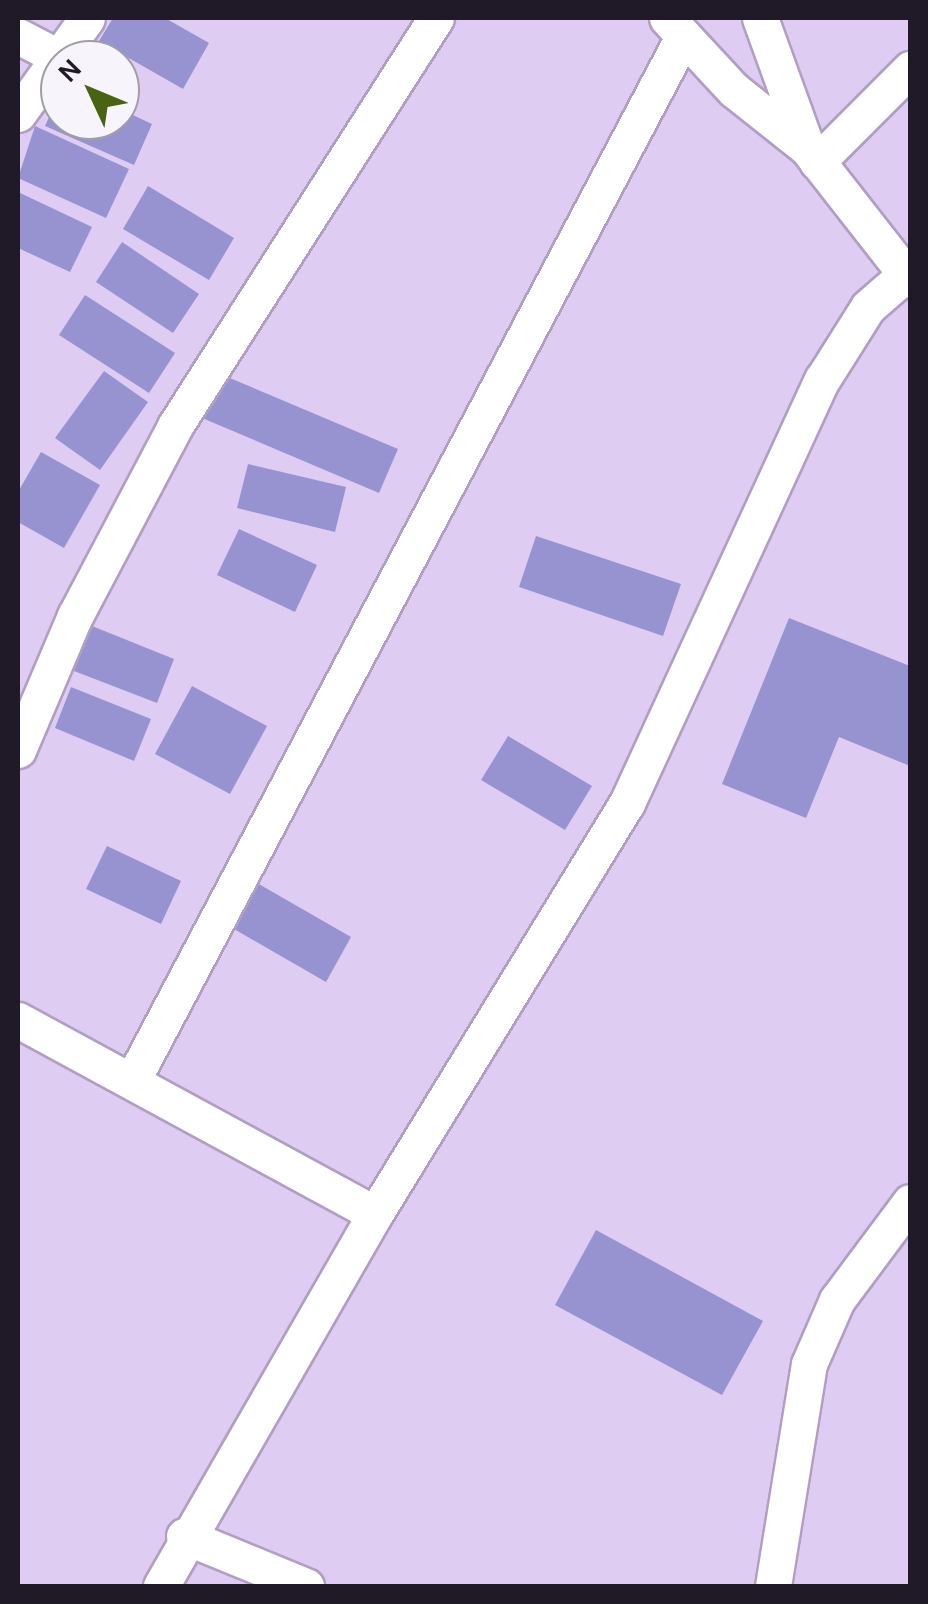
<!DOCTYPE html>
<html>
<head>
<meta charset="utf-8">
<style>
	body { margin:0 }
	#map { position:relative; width:928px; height:1604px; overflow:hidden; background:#deccf3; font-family:Karla,sans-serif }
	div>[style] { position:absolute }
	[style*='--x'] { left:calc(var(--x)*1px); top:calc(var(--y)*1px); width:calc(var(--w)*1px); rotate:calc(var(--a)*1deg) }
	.building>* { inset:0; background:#9793d1 }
	.roads { filter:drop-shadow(2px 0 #b09ec3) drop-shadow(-2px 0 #b09ec3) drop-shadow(0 2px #b09ec3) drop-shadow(0 -2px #b09ec3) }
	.minor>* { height:35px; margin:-17.5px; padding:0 17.5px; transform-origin:17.5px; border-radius:17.5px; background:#fff }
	span { translate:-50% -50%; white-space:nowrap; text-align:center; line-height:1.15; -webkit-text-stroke:10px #f8f4fc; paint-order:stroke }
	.frame { position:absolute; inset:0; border:20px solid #201a28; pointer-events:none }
	.north { position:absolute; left:40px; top:40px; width:100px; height:100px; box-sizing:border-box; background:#f8f4fc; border:2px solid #a29da7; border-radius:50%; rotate:314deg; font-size:28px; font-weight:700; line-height:40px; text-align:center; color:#201a28 }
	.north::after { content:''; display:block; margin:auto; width:35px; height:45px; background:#486314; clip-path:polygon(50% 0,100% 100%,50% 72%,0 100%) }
</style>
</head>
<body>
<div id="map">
	<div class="building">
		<div style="clip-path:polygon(113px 18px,165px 18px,209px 43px,183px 89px,99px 41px)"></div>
		<div style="clip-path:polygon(60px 93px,60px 120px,120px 120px,120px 109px,152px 124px,134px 165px,45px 126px)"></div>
		<div style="clip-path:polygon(35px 126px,129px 169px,106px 218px,18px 178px)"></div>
		<div style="clip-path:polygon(148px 186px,234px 238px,209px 280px,123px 229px)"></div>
		<div style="clip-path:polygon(18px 192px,92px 227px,70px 272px,18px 248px)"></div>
		<div style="clip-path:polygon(122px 242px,199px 294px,173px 333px,96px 282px)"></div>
		<div style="clip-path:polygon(85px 295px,175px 353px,149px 393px,59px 335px)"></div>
		<div style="clip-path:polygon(104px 371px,148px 402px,100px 470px,55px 438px)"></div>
		<div style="clip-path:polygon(225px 376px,398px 449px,379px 493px,195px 415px)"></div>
		<div style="clip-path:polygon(41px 452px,100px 485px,64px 548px,18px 522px,18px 492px)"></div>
		<div style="clip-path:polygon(248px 464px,346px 487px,335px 532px,237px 508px)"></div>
		<div style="clip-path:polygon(239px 529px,317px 565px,295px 612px,217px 575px)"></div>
		<div style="clip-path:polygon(536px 536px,681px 584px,663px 636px,519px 587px)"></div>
		<div style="clip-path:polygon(789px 618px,910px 666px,910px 766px,839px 737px,806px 818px,722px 784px)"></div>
		<div style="clip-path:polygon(92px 626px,174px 659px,157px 703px,74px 671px)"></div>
		<div style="clip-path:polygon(192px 686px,267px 726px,230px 794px,155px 754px)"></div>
		<div style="clip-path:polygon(71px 687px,151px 719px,134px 761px,55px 728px)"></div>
		<div style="clip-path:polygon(508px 736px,592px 786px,565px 830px,481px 780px)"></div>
		<div style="clip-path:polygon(107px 846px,181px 881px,161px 924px,86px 889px)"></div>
		<div style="clip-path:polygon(252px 880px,351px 937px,326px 982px,227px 925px)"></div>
		<div style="clip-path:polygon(596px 1230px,763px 1321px,722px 1395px,555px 1305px)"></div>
	</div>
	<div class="roads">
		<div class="minor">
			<div style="--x:667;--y:18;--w:98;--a:47.1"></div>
			<div style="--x:734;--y:90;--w:93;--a:38.5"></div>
			<div style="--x:760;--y:18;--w:138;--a:70.1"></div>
			<div style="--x:807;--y:148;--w:167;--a:52"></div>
			<div style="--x:18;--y:36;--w:47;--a:27.6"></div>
			<div style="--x:18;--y:114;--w:118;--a:-54.3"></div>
			<div style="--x:817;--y:162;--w:132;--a:-45"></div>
			<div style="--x:18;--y:750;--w:146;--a:-67"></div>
			<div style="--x:75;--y:616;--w:215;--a:-62.2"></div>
			<div style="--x:175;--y:426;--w:484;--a:-57.4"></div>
			<div style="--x:18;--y:1020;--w:406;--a:28.5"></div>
			<div style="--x:132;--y:1081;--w:1180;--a:-62.18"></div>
			<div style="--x:184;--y:1536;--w:132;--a:22.3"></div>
			<div style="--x:161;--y:1586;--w:429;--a:-60.1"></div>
			<div style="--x:375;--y:1214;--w:482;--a:-58.5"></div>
			<div style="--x:627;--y:803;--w:466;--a:-65.3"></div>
			<div style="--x:822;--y:380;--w:86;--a:-57.8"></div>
			<div style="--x:868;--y:307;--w:50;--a:-41"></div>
			<div style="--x:773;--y:1586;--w:225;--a:-80.8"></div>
			<div style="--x:809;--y:1364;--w:70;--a:-66.4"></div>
			<div style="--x:837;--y:1300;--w:122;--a:-53.3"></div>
		</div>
	</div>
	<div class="frame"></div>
	<div class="north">N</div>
</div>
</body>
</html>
